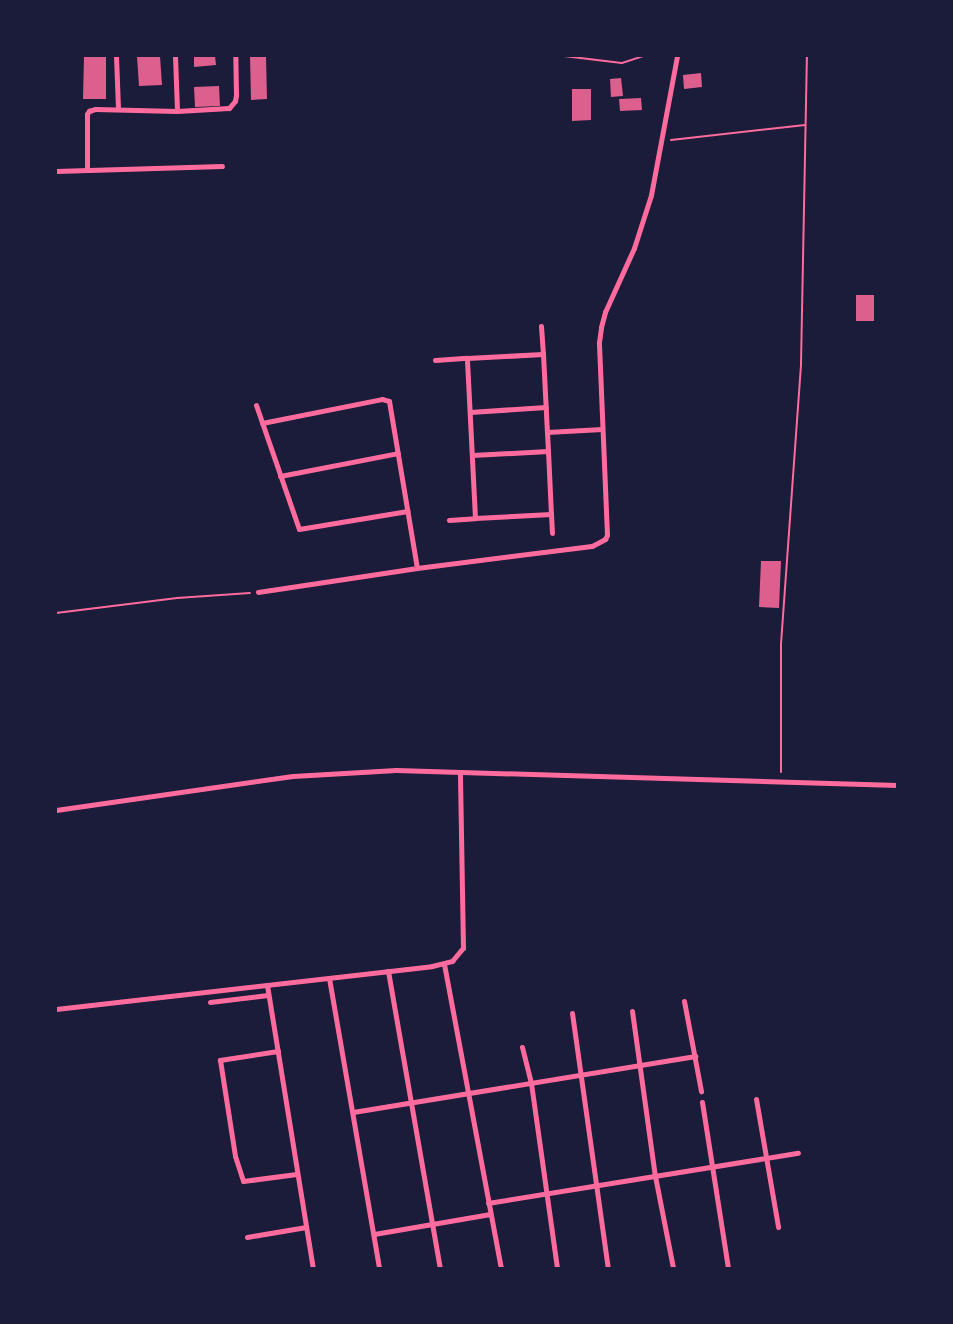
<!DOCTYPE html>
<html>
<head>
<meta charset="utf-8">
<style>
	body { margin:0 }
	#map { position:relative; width:953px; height:1324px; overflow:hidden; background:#1b1b3a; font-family:"Sofia Sans Condensed",sans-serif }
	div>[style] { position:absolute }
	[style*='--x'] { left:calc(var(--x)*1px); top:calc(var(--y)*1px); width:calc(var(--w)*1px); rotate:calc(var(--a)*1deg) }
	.building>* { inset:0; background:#dd5f8e }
	.path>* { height:2px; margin:-1px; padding:0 1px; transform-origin:1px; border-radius:1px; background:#ff6b9d }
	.minor>* { height:5px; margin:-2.5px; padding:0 2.5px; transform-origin:2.5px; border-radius:2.5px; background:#ff6b9d }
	span { translate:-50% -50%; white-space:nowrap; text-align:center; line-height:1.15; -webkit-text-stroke:4.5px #1b1b3a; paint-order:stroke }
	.frame { position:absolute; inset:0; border:57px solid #1b1b3a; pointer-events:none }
</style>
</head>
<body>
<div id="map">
	<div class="building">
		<div style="clip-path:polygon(84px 56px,106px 56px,106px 99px,83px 99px)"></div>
		<div style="clip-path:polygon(137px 56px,160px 56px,162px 85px,139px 86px)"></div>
		<div style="clip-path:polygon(194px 56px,215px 56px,216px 65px,194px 67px)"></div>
		<div style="clip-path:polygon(250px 56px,266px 56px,267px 99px,251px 100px)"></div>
		<div style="clip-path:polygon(701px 73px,702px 87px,684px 89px,683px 75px)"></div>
		<div style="clip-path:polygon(621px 78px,623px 96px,611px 97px,610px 79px)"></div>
		<div style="clip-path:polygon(219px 86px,220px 106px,195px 107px,194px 87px)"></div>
		<div style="clip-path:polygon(572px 89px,591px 89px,591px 120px,572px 121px)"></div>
		<div style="clip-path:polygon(641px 98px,642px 110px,620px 111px,619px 99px)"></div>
		<div style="clip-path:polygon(856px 295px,874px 295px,874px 321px,856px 321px)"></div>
		<div style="clip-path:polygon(761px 561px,781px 561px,779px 608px,759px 607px)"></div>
	</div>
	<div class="path">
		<div style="--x:564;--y:56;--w:58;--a:6.9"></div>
		<div style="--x:622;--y:63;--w:23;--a:-18"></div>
		<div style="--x:671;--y:140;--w:135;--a:-6.4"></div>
		<div style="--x:56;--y:613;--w:122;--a:-7.1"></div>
		<div style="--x:177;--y:598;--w:73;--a:-3.9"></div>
		<div style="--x:781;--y:772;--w:128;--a:-90"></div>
		<div style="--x:781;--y:644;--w:281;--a:-85.9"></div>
		<div style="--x:801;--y:364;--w:308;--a:-88.9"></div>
	</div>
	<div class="minor">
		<div style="--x:116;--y:56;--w:53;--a:87.8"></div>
		<div style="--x:175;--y:56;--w:55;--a:87.9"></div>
		<div style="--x:87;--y:169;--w:55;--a:-90"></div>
		<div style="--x:87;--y:114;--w:4;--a:-56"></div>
		<div style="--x:89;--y:111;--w:6;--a:-18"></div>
		<div style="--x:95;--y:109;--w:82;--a:1.4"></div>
		<div style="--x:177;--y:111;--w:52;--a:-3.3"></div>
		<div style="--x:229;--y:108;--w:9;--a:-49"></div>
		<div style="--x:235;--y:101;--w:6;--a:-81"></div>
		<div style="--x:236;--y:95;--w:39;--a:-91"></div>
		<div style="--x:56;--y:171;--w:166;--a:-1.7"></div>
		<div style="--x:541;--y:326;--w:28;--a:86"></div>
		<div style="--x:435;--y:360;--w:32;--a:-4"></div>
		<div style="--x:256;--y:405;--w:131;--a:70.9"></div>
		<div style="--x:299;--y:529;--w:110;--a:-9.4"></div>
		<div style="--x:470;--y:412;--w:76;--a:-3.8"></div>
		<div style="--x:262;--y:423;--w:122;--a:-11.3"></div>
		<div style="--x:382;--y:399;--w:7;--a:16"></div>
		<div style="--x:389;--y:401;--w:169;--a:80.5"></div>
		<div style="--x:548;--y:451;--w:63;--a:87.3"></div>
		<div style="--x:551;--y:514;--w:76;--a:177"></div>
		<div style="--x:475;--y:518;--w:160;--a:-92.9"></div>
		<div style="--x:467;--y:358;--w:76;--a:-3"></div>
		<div style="--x:543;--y:354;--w:78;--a:87.1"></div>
		<div style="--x:547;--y:432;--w:55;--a:-3.1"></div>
		<div style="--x:472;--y:455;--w:76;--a:-3"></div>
		<div style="--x:548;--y:451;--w:19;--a:-93"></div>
		<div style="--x:280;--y:476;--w:120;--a:-11"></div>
		<div style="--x:551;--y:514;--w:19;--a:87"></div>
		<div style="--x:449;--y:520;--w:26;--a:-4"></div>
		<div style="--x:258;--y:592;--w:161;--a:-8.6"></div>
		<div style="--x:417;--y:568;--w:176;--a:-7.2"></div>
		<div style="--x:592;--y:546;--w:15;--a:-28"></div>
		<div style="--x:605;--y:539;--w:4;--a:-63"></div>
		<div style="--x:607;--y:535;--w:193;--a:-92.4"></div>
		<div style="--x:599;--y:342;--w:15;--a:-82"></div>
		<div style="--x:601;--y:327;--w:16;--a:-75"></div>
		<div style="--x:605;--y:312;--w:70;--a:-65.6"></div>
		<div style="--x:634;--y:248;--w:56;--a:-72.2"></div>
		<div style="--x:651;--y:195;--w:141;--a:-79.4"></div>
		<div style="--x:56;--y:810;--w:239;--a:-8.2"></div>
		<div style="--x:293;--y:776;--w:103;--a:-3.3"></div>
		<div style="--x:396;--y:770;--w:502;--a:1.71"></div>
		<div style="--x:444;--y:964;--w:309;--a:79.4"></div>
		<div style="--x:388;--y:971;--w:302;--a:80.1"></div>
		<div style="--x:329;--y:978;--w:294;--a:80.2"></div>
		<div style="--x:267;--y:985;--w:287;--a:80.8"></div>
		<div style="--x:684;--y:1001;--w:92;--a:79.3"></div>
		<div style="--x:210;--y:1002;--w:58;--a:-6.9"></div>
		<div style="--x:56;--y:1009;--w:378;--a:-6.5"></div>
		<div style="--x:432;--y:966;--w:21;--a:-14"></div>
		<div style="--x:452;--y:961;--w:17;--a:-50"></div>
		<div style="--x:463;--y:948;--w:176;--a:-91"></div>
		<div style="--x:632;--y:1011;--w:167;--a:82.1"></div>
		<div style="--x:655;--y:1176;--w:94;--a:78.9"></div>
		<div style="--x:572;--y:1013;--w:258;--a:82"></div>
		<div style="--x:522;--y:1047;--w:37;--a:76"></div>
		<div style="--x:531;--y:1083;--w:187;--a:82"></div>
		<div style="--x:278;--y:1051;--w:59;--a:171.2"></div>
		<div style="--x:220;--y:1060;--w:97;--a:81.1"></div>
		<div style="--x:235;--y:1156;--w:26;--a:72"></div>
		<div style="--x:243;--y:1181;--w:54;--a:-7.4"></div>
		<div style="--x:756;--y:1099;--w:130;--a:80.2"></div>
		<div style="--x:702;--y:1102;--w:168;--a:81.1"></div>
		<div style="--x:353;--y:1112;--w:347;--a:-9.3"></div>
		<div style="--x:488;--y:1203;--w:314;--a:-9.2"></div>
		<div style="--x:374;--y:1234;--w:118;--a:-9.8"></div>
		<div style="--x:247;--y:1237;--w:60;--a:-9.6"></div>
	</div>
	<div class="frame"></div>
</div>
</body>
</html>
